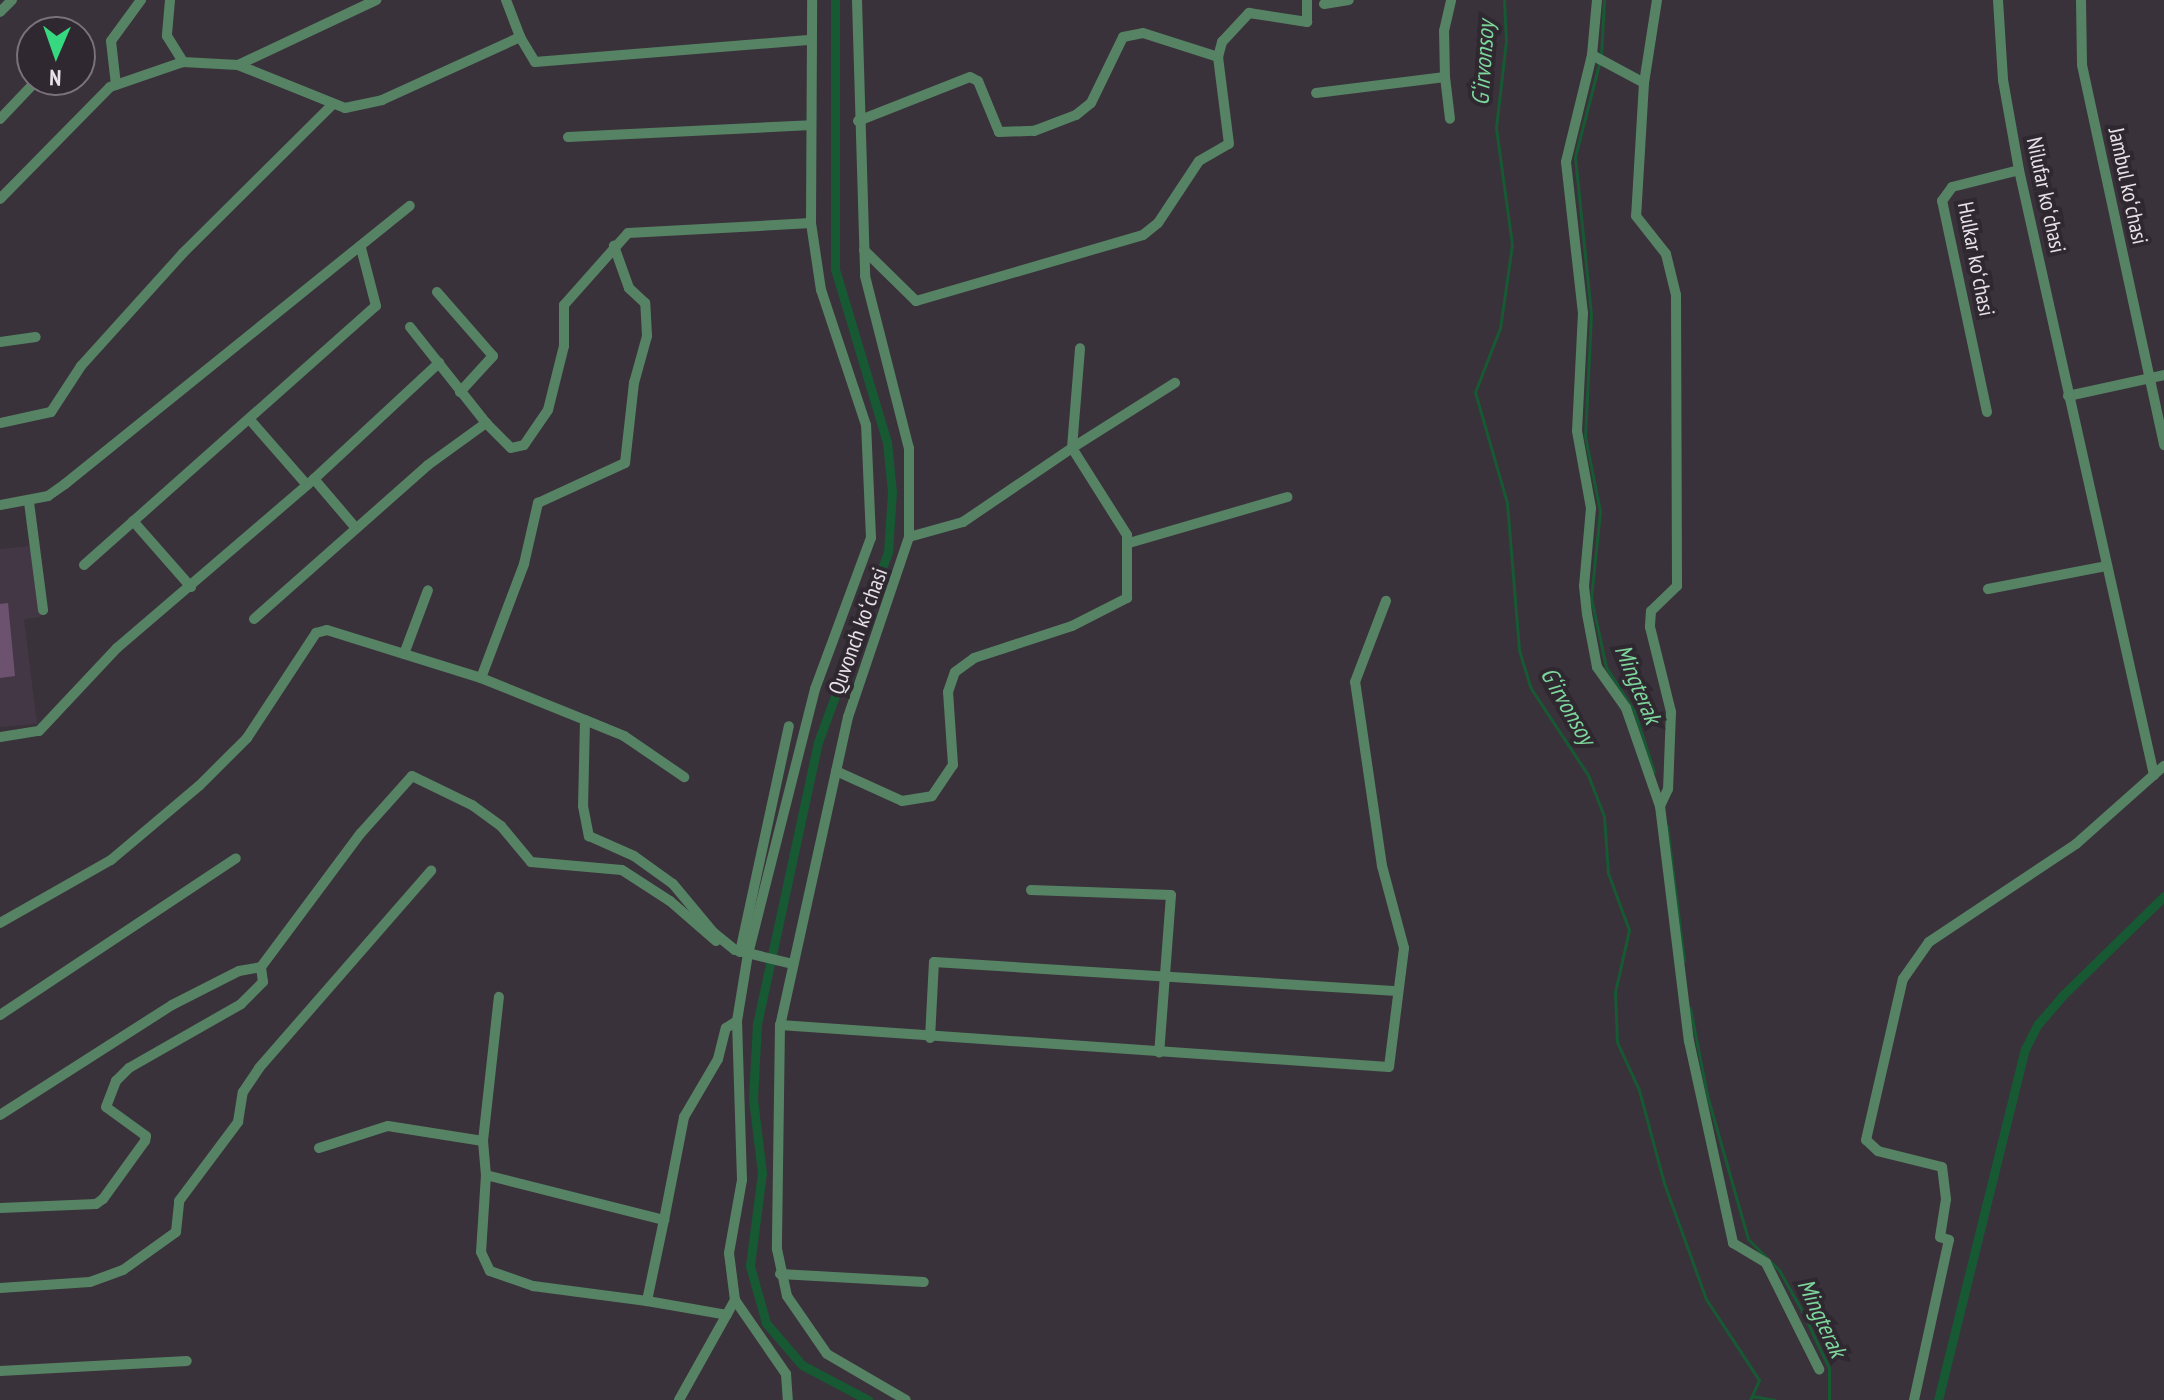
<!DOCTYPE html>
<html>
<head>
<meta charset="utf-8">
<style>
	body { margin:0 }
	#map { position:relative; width:2164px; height:1400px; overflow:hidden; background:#3a323a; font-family:"PT Sans Narrow",sans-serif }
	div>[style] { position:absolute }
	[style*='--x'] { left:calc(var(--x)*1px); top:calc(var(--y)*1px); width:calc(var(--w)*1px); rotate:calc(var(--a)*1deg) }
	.built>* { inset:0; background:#433745 }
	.green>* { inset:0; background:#6c526f }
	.stream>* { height:3px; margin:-1.5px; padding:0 1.5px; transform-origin:1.5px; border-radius:1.5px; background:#165933 }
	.canal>* { height:9px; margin:-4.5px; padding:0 4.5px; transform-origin:4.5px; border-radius:4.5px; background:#165933 }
	.street>* { height:10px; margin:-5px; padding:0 5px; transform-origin:5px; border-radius:5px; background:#578365 }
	span { translate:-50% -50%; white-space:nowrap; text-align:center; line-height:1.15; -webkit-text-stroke:8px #2f2830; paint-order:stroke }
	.street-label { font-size:22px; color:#e8e2e8 }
	.water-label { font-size:24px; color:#7dd79c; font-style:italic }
	.north { position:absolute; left:16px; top:16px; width:80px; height:80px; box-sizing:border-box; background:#2f2830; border:2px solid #79727a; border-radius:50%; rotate:182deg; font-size:22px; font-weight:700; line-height:32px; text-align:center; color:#e8e2e8 }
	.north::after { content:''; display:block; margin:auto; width:28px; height:36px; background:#36d880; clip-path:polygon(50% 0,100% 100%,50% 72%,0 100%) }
</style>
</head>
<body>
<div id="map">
	<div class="built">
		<div style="clip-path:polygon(30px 546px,41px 617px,24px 619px,37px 724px,0 727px,0 549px)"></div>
	</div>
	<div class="green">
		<div style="clip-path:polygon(8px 603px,15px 676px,0 678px,0 604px)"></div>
	</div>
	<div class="stream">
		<div style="--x:1504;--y:0;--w:41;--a:87.2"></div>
		<div style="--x:1506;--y:41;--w:88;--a:96.6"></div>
		<div style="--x:1496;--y:128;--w:118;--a:82.2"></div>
		<div style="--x:1512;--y:245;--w:84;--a:98.2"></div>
		<div style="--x:1500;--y:328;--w:69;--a:111.3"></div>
		<div style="--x:1475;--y:392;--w:116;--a:73.9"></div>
		<div style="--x:1507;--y:503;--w:147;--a:85.3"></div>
		<div style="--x:1519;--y:650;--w:39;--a:73"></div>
		<div style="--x:1530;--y:687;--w:105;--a:56.6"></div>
		<div style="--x:1588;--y:775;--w:44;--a:68.7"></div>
		<div style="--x:1604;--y:816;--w:57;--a:86"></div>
		<div style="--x:1608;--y:873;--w:61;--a:69.8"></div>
		<div style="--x:1629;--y:930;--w:64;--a:102.7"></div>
		<div style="--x:1615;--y:992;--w:50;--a:87.7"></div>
		<div style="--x:1617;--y:1042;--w:53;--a:65.4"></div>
		<div style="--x:1639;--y:1090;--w:96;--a:75"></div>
		<div style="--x:1664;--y:1183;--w:123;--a:70.1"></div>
		<div style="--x:1706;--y:1299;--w:97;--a:56.8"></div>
		<div style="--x:1759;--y:1380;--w:22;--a:114"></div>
		<div style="--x:1601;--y:56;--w:56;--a:-86.9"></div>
		<div style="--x:1599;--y:64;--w:96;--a:104.5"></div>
		<div style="--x:1575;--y:157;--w:159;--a:84.2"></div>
		<div style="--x:1591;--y:315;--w:121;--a:92.8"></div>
		<div style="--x:1585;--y:436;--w:76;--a:78.7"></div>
		<div style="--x:1600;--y:511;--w:87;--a:95.9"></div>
		<div style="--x:1591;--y:598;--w:71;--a:77.7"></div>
		<div style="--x:1606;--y:667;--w:52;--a:57.5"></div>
		<div style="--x:1634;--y:711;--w:64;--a:71.8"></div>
		<div style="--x:1667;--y:826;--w:136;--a:82.8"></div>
		<div style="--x:1690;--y:1008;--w:89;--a:78.9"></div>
		<div style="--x:1707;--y:1095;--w:150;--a:74.1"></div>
		<div style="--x:1748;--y:1239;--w:44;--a:45"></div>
		<div style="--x:1779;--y:1270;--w:47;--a:60.7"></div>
		<div style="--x:1802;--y:1311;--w:63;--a:64.7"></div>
		<div style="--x:1829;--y:1368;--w:32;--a:90"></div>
		<div style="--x:1752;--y:1396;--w:23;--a:10"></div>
	</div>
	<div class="canal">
		<div style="--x:835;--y:0;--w:269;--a:90"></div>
		<div style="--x:835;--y:269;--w:181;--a:73.3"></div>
		<div style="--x:887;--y:442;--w:50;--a:84.3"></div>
		<div style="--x:892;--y:492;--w:60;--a:93.8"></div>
		<div style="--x:888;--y:552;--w:202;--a:110.2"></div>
		<div style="--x:818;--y:742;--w:288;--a:102.2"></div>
		<div style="--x:757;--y:1023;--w:76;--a:93"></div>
		<div style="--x:753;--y:1099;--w:75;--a:83.1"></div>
		<div style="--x:762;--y:1173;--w:94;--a:97.4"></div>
		<div style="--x:750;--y:1266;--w:59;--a:74.3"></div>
		<div style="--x:766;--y:1323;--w:55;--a:49.4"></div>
		<div style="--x:802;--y:1365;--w:75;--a:27.9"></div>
		<div style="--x:1938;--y:1400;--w:362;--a:-76.1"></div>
		<div style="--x:2025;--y:1049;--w:28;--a:-63"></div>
		<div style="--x:2038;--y:1024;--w:37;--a:-49"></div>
		<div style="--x:2062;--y:996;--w:143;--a:-44.4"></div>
	</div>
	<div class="street">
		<div style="--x:170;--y:0;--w:36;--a:95"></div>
		<div style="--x:167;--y:36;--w:31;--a:58"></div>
		<div style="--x:183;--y:62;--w:55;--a:3.1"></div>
		<div style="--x:238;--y:65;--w:115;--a:21.9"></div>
		<div style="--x:345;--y:108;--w:38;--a:-12"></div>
		<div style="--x:382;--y:100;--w:152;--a:-24.5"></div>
		<div style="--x:520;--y:37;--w:29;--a:59"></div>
		<div style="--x:535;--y:62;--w:277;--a:-4.6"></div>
		<div style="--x:506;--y:0;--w:40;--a:69"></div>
		<div style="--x:857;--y:0;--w:276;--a:88.3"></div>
		<div style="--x:865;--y:276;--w:178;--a:75.7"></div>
		<div style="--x:909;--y:448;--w:89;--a:90"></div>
		<div style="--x:909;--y:537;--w:190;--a:108.7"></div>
		<div style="--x:848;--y:717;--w:315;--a:102.4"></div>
		<div style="--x:780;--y:1025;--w:224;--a:90.8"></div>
		<div style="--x:777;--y:1249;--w:48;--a:78"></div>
		<div style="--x:787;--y:1296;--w:70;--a:55.4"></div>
		<div style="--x:827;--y:1354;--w:91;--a:30.2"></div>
		<div style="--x:1597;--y:0;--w:55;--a:95.2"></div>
		<div style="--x:1592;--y:55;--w:110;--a:103.7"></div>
		<div style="--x:1566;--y:162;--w:152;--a:83.6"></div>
		<div style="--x:1583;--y:313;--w:118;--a:92.9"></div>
		<div style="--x:1577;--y:431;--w:78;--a:79.7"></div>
		<div style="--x:1591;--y:508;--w:78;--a:95.1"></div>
		<div style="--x:1584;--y:586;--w:28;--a:84"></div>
		<div style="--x:1587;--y:614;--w:54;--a:79.3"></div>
		<div style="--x:1597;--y:667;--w:50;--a:54.7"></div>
		<div style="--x:1626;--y:708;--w:104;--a:70.9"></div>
		<div style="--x:1660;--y:806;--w:237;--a:83"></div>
		<div style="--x:1689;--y:1041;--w:207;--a:77.7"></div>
		<div style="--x:1733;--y:1243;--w:39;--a:31"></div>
		<div style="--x:1766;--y:1263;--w:119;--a:63.4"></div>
		<div style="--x:1657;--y:0;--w:84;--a:98.9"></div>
		<div style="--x:1644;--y:83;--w:133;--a:93.4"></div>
		<div style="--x:1636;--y:216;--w:48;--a:51.7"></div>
		<div style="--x:1666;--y:254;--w:42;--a:76.3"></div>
		<div style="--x:1676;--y:295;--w:291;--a:89.8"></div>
		<div style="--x:1677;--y:586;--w:36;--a:136"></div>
		<div style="--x:1651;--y:611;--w:16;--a:94"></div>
		<div style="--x:1650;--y:627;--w:88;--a:76.1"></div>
		<div style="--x:1671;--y:712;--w:77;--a:92.2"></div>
		<div style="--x:1668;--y:789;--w:19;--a:115"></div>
		<div style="--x:1998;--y:0;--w:80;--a:86.4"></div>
		<div style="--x:2003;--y:80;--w:91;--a:79.9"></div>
		<div style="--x:2019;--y:170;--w:620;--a:77.42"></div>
		<div style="--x:2081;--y:0;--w:65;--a:89.1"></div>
		<div style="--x:2082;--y:65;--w:389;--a:77.8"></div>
		<div style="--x:1324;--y:4;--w:25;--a:-9"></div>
		<div style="--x:0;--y:12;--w:17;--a:-45"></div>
		<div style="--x:1592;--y:55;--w:59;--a:28.3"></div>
		<div style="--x:238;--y:65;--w:153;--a:-25.2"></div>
		<div style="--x:1445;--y:77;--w:42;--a:83.2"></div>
		<div style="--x:116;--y:85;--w:44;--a:-96.5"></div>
		<div style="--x:111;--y:41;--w:51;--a:-53.8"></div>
		<div style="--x:1316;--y:93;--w:130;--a:-7.1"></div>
		<div style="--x:1445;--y:77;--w:46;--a:-91.2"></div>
		<div style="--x:1444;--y:31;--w:32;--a:-77"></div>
		<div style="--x:0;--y:119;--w:54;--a:-46.5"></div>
		<div style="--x:858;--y:121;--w:120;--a:-21.4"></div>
		<div style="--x:970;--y:77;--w:9;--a:27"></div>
		<div style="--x:978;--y:81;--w:55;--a:67.6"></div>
		<div style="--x:999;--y:132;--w:35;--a:-2"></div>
		<div style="--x:1034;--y:131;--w:45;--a:-20.9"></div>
		<div style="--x:1076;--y:115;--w:19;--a:-39"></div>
		<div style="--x:1091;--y:103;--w:73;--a:-64.1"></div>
		<div style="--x:1123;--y:37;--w:20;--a:-11"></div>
		<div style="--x:1143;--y:33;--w:79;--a:17.7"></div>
		<div style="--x:1218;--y:57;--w:16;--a:-75"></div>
		<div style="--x:1222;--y:42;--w:40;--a:-47"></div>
		<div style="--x:1249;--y:13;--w:59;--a:8.8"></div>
		<div style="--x:1307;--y:22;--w:22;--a:-90"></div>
		<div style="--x:568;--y:137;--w:243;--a:-2.8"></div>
		<div style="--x:0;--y:199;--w:157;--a:-45.5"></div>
		<div style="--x:110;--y:87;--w:77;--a:-18.9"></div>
		<div style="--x:864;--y:250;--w:73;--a:44.4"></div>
		<div style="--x:916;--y:301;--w:236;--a:-16.2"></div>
		<div style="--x:1143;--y:235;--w:19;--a:-39"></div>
		<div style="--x:1158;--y:223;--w:74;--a:-56.5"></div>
		<div style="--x:1199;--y:161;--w:34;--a:-30"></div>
		<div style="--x:1229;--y:144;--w:88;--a:-97.2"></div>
		<div style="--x:437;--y:292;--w:85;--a:48.8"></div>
		<div style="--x:493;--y:356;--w:49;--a:132.5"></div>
		<div style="--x:410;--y:327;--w:122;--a:51.6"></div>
		<div style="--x:486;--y:423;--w:35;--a:45"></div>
		<div style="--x:511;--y:448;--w:13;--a:-13"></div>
		<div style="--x:524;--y:445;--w:42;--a:-55.6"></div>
		<div style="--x:548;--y:410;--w:66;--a:-76"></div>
		<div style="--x:564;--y:346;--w:41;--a:-90"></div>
		<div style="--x:564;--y:305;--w:96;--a:-48.4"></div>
		<div style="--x:628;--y:233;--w:183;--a:-3.1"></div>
		<div style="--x:0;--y:342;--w:36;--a:-8"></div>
		<div style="--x:2068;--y:396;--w:98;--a:-12.3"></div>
		<div style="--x:1987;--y:412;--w:216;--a:-102"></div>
		<div style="--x:1942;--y:201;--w:17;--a:-54"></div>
		<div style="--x:1952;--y:187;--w:69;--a:-14.2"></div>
		<div style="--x:251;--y:421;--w:85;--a:48.8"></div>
		<div style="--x:0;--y:423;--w:52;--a:-12.2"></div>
		<div style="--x:51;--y:412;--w:55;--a:-56.9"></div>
		<div style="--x:81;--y:366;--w:152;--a:-47.9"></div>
		<div style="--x:183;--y:253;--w:209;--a:-44.8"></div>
		<div style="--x:314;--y:479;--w:63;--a:49.5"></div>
		<div style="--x:29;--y:502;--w:109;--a:82.6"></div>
		<div style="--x:0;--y:505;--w:49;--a:-10.6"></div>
		<div style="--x:48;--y:496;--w:21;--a:-35"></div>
		<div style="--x:65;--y:484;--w:443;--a:-38.9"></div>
		<div style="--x:133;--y:521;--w:88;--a:48.7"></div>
		<div style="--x:909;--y:537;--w:56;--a:-15.5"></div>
		<div style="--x:963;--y:522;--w:132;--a:-34.2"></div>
		<div style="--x:1072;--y:448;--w:100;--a:-85.4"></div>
		<div style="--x:1129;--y:543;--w:165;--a:-16.2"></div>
		<div style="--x:84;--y:565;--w:390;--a:-41.6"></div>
		<div style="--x:376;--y:306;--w:60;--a:-104.5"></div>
		<div style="--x:1988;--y:589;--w:120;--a:-11"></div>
		<div style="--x:254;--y:619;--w:232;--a:-41.5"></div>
		<div style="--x:428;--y:465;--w:72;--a:-35.9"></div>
		<div style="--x:404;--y:654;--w:68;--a:-69.4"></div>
		<div style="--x:481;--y:678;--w:122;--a:-69.3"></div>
		<div style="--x:524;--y:564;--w:63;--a:-77.1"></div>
		<div style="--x:538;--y:503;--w:96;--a:-24.7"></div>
		<div style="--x:625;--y:463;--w:81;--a:-83.6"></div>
		<div style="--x:634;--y:383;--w:49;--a:-74.5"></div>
		<div style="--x:647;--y:336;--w:33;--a:-93"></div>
		<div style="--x:645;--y:303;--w:22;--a:-137"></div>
		<div style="--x:629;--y:288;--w:45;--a:-109.7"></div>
		<div style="--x:585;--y:720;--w:42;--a:22.3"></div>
		<div style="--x:624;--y:736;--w:73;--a:34.3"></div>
		<div style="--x:0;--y:737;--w:39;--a:-9"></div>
		<div style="--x:39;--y:731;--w:114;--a:-46.8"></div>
		<div style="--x:117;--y:648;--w:260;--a:-40.6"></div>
		<div style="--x:314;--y:479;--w:171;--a:-42.9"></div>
		<div style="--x:836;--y:771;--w:72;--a:24.4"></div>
		<div style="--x:902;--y:801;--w:30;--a:-9"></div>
		<div style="--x:932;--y:796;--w:37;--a:-56"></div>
		<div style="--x:953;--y:765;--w:73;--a:-93.9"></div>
		<div style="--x:948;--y:692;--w:21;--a:-71"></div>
		<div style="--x:955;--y:672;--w:24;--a:-36"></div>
		<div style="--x:974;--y:658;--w:103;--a:-18.1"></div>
		<div style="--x:1072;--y:626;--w:62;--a:-27"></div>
		<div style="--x:1127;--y:598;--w:63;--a:-90"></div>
		<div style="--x:1127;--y:535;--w:103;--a:-122.3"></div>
		<div style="--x:1072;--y:448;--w:122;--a:-32.3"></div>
		<div style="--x:1031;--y:890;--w:140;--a:2"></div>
		<div style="--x:1171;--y:895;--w:158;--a:94.3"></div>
		<div style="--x:0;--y:923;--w:128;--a:-29.6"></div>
		<div style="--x:111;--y:860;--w:115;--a:-40.1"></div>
		<div style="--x:199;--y:786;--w:68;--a:-45"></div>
		<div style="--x:247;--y:738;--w:126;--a:-56.7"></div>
		<div style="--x:316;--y:633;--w:11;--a:-15"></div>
		<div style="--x:327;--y:630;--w:161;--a:17.3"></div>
		<div style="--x:481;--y:678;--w:112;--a:22"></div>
		<div style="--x:585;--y:720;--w:86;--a:91.3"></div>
		<div style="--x:583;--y:806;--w:31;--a:79"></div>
		<div style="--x:589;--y:836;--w:49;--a:24"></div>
		<div style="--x:634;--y:856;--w:48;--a:35.7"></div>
		<div style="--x:673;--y:884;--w:64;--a:50.1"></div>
		<div style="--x:714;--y:933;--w:27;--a:39"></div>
		<div style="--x:735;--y:950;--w:60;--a:13.6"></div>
		<div style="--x:740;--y:952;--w:231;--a:-77.8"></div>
		<div style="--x:0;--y:1015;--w:283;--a:-33.6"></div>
		<div style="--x:780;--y:1025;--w:610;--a:3.95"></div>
		<div style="--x:1389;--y:1067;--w:120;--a:-82.8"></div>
		<div style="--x:1404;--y:948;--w:85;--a:-105"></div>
		<div style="--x:1382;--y:866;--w:186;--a:-98.3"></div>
		<div style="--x:1355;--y:682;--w:87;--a:-69.1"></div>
		<div style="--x:930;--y:1038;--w:76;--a:-87"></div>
		<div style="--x:934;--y:962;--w:464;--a:3.6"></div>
		<div style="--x:0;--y:1115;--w:204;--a:-32.6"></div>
		<div style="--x:172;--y:1005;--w:75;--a:-26.9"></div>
		<div style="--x:239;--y:971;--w:22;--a:-10"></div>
		<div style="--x:261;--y:967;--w:167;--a:-53.3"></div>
		<div style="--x:361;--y:833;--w:76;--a:-48.2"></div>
		<div style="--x:412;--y:776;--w:67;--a:25.8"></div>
		<div style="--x:472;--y:805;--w:36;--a:36"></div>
		<div style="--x:501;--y:826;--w:47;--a:50.2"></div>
		<div style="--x:531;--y:862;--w:91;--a:5"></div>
		<div style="--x:622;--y:870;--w:57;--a:32.9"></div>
		<div style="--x:670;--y:901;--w:61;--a:41"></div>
		<div style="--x:483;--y:1141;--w:145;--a:-83.7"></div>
		<div style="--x:319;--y:1148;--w:72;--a:-17.7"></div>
		<div style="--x:388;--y:1126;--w:96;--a:9"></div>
		<div style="--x:483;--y:1141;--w:34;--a:85"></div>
		<div style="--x:486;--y:1175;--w:184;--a:14.2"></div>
		<div style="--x:664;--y:1220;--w:83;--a:101.9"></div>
		<div style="--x:647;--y:1301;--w:81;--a:9.9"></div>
		<div style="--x:486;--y:1175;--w:77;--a:93.7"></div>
		<div style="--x:481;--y:1252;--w:21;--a:65"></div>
		<div style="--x:490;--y:1271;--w:46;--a:19.2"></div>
		<div style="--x:533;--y:1286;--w:115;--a:7.5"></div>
		<div style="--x:0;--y:1208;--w:96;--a:-2.4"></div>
		<div style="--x:96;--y:1204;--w:9;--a:-36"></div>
		<div style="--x:103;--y:1199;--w:72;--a:-54.1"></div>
		<div style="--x:145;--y:1141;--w:5;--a:-79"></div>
		<div style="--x:146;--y:1136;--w:49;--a:-144.1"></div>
		<div style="--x:106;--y:1107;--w:28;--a:-69"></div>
		<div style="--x:116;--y:1081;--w:18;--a:-45"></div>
		<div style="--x:129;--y:1068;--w:129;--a:-29.7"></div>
		<div style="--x:241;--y:1004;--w:31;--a:-45"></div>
		<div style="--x:263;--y:982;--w:15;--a:-98"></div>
		<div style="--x:664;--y:1220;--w:105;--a:-79"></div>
		<div style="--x:684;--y:1117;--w:67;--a:-59.6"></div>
		<div style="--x:718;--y:1059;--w:32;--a:-76"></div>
		<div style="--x:726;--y:1028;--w:13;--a:-32"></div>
		<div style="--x:780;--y:1274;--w:144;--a:3.2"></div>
		<div style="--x:0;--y:1288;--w:90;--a:-3.8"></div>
		<div style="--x:90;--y:1282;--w:35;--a:-20"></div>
		<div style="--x:123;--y:1270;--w:65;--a:-35.6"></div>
		<div style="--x:176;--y:1232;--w:31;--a:-84"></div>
		<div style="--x:179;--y:1201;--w:99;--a:-53.2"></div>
		<div style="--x:238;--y:1122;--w:30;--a:-81"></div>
		<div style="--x:243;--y:1092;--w:29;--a:-56"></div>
		<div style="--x:259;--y:1068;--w:262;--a:-48.9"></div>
		<div style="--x:735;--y:1300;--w:90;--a:55.4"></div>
		<div style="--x:786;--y:1374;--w:26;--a:86"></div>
		<div style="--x:0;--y:1371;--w:187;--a:-3.1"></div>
		<div style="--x:679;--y:1400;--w:115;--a:-60.8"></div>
		<div style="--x:735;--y:1300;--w:47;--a:-97.3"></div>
		<div style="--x:729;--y:1253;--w:74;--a:-79.9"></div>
		<div style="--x:742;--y:1180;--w:159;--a:-91.8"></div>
		<div style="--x:737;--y:1021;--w:68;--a:-80.7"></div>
		<div style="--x:748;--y:954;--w:273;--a:-75.8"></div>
		<div style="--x:815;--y:689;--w:161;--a:-69.7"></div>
		<div style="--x:871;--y:538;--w:113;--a:-92.5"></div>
		<div style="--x:866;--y:425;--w:142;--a:-108.4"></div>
		<div style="--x:821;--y:290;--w:68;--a:-98.5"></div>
		<div style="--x:811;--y:223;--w:223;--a:-89.7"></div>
		<div style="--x:1914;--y:1400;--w:164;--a:-77.7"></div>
		<div style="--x:1949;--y:1240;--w:9;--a:-162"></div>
		<div style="--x:1940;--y:1237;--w:38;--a:-81"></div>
		<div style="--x:1946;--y:1199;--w:32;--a:-97"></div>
		<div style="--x:1942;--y:1167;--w:66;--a:-166"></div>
		<div style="--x:1878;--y:1151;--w:16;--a:-137"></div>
		<div style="--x:1866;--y:1140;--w:165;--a:-77.1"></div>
		<div style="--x:1903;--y:979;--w:45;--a:-54.9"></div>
		<div style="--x:1929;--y:942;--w:177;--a:-33.7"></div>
		<div style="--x:2076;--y:844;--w:118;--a:-41.6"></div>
	</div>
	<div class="street-label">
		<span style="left:2128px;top:186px;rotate:78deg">Jambul koʻchasi</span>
		<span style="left:2046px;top:195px;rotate:78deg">Nilufar koʻchasi</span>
		<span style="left:1976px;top:259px;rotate:79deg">Hulkar koʻchasi</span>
		<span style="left:858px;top:631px;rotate:-70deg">Quvonch koʻchasi</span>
	</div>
	<div class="water-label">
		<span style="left:1483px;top:63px;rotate:-86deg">G‘irvonsoy</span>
		<span style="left:1638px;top:684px;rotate:67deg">Mingterak</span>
		<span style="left:1568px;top:706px;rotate:60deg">G‘irvonsoy</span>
		<span style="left:1822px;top:1318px;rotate:65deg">Mingterak</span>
	</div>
	<div class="north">N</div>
</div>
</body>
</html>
